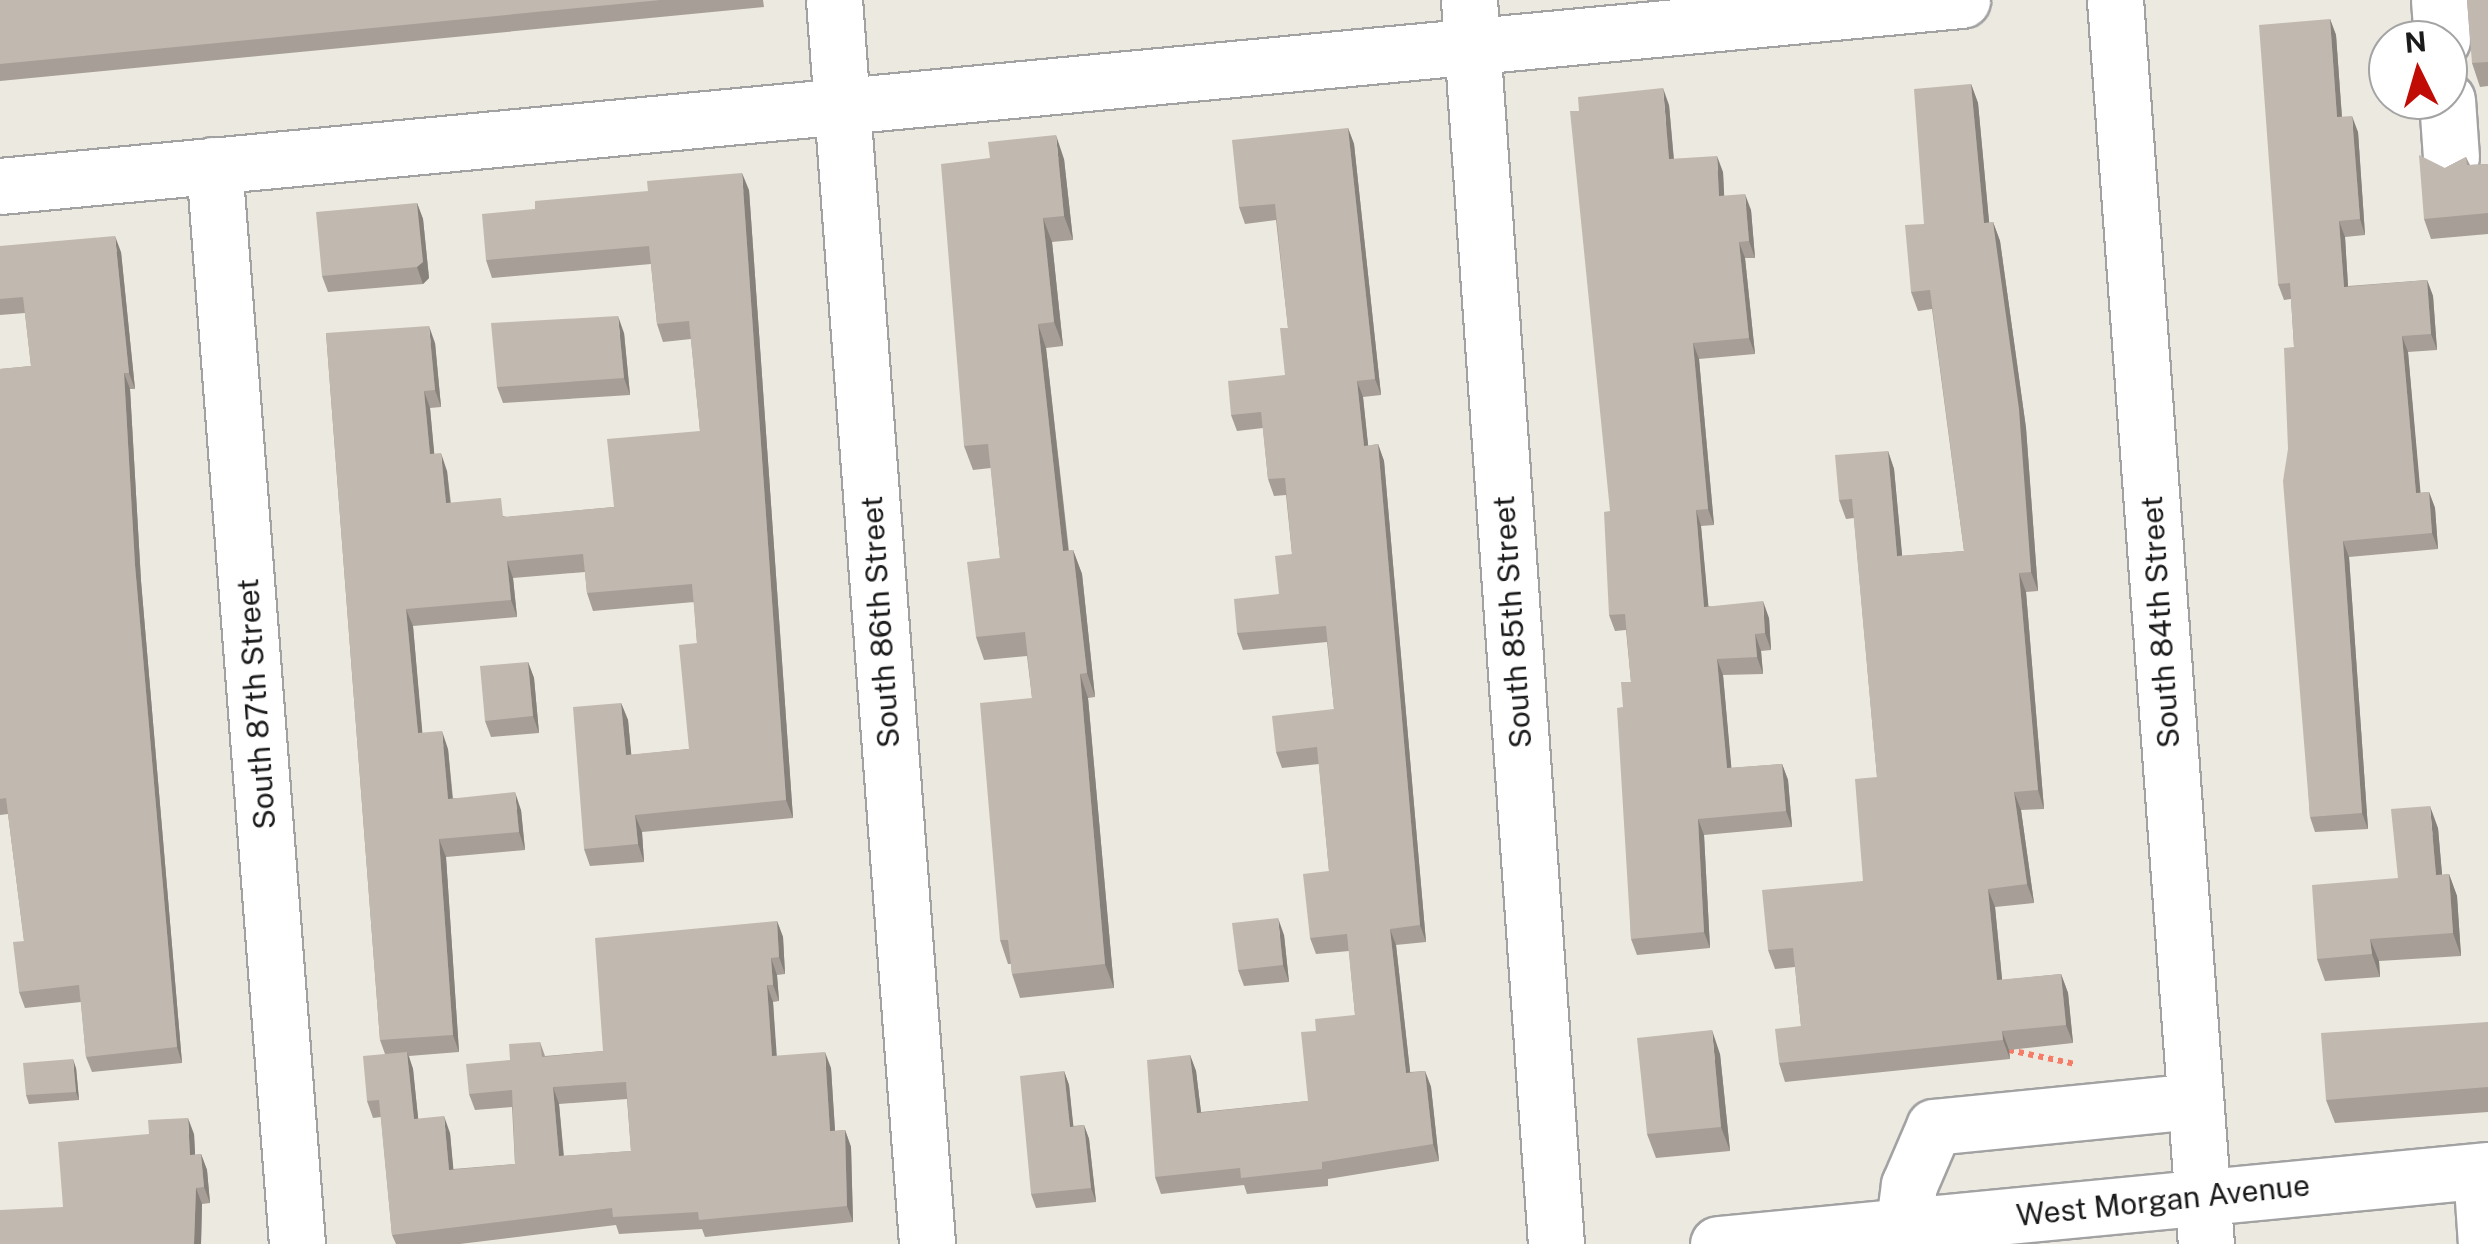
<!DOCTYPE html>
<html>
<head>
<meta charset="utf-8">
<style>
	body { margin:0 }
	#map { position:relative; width:2488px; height:1244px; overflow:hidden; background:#ece9e0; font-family:"Public Sans",sans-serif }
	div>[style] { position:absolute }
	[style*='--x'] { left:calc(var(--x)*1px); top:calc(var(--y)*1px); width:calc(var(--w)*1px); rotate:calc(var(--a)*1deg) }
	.path>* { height:6px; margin-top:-3px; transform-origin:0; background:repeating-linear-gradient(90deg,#f67c68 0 5px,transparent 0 10px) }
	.roads { filter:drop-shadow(2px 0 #a2a2a2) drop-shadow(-2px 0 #a2a2a2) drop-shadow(0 2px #a2a2a2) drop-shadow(0 -2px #a2a2a2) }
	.minor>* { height:55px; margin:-27.5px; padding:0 27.5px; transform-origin:27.5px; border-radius:27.5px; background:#fff }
	.wall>* { inset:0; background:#a69e97 }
	.shaded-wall>* { inset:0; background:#87817b }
	.building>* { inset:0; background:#c1b8b0 }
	span { translate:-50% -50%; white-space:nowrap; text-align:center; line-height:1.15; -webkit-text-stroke:8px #fff; paint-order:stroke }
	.street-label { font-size:30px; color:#1b1b1b }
	.north { position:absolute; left:2368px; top:20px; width:100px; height:100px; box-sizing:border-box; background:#fff; border:2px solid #a4a4a4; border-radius:50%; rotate:355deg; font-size:28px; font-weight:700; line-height:40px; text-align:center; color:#1b1b1b }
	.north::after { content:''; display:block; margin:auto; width:35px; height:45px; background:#c10c05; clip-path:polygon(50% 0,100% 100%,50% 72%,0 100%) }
</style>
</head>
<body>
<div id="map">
	<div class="path">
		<div style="--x:2009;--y:1050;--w:67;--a:12"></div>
	</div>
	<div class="roads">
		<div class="minor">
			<div style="--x:834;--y:0;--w:1247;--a:85.72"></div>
			<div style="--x:1469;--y:0;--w:1247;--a:86"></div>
			<div style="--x:2115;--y:0;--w:1247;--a:85.82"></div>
			<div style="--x:2439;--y:0;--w:40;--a:85.7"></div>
			<div style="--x:2447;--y:100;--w:57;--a:86"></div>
			<div style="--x:214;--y:165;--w:1082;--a:85.6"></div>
			<div style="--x:0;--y:186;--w:1971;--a:-5.42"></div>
			<div style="--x:2481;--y:1171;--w:73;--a:86.1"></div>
			<div style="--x:1718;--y:1244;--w:774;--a:-5.49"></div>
			<div style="--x:1901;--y:1244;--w:60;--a:-82.3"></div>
			<div style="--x:1909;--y:1185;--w:63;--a:-66.7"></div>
			<div style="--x:1934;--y:1127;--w:262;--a:-5.7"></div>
		</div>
	</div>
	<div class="wall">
		<div style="clip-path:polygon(0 0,763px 0,764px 7px,0 81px)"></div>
		<div style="clip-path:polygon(2488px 0,2488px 86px,2480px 87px,2472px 63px)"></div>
		<div style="clip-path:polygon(2330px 19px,2336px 35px,2342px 117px,2358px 132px,2365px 235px,2345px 237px,2348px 286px,2427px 280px,2433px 296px,2437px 350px,2408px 352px,2420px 493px,2429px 492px,2435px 508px,2438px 549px,2349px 557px,2368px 829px,2315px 832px,2310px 817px,2288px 449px,2294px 347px,2291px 299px,2284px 300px,2278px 284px)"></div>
		<div style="clip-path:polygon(1971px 84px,1978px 103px,1989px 223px,1993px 222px,2000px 241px,2026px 428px,2038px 591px,2026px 592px,2044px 809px,2021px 810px,2034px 903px,1995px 907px,2002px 980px,2061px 974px,2068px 993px,2073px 1043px,2009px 1050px,2010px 1059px,1785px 1082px,1779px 1063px,1801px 1026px,1795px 967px,1775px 969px,1768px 950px,1863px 881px,1877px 777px,1854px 518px,1846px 519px,1839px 500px,1888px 451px,1894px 469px,1902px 556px,1964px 551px,1932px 309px,1918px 311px,1911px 292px,1924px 224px)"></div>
		<div style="clip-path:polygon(1669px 105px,1674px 159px,1723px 172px,1724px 196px,1751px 210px,1755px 258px,1745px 258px,1755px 354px,1699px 359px,1714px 525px,1701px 526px,1708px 606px,1769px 618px,1771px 650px,1761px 651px,1763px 674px,1723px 675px,1731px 768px,1782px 764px,1788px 780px,1792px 827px,1704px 835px,1710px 948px,1637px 955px,1631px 939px,1623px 707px,1631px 682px,1626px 630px,1615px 631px,1609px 615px,1610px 511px)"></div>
		<div style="clip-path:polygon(1348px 128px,1354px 144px,1381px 395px,1363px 397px,1368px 446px,1378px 444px,1384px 461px,1426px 942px,1396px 945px,1410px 1072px,1425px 1071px,1431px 1087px,1439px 1161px,1328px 1179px,1328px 1186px,1247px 1194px,1244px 1185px,1161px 1194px,1155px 1177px,1190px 1055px,1196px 1071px,1201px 1112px,1308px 1101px,1316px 1031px,1355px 1015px,1349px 951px,1316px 954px,1310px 938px,1329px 871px,1319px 764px,1282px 768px,1276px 752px,1334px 709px,1327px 642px,1243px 650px,1237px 633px,1279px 594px,1292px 554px,1286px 495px,1274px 496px,1268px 479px,1263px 428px,1237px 431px,1231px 415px,1285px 375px,1288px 328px,1276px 220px,1245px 224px,1239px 207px)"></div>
		<div style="clip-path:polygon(2466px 157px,2470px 165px,2488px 164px,2488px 234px,2431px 239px,2424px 219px,2445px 168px)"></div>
		<div style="clip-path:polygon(990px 158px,1064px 159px,1073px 240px,1052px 242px,1063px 346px,1046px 348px,1069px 551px,1073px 550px,1082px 574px,1095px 697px,1088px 698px,1114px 988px,1020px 998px,1012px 974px,1011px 964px,1008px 964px,1000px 940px,1032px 698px,1027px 656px,984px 660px,976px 637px,1000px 558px,991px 468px,973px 470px,964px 446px)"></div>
		<div style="clip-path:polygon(evenodd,749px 190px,793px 818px,642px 832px,644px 862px,590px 866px,584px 849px,621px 703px,628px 720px,631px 755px,689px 749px,697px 643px,694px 602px,593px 611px,587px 593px,585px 572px,513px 578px,517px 617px,413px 626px,422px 733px,448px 749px,453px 798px,521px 810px,525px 850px,446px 857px,459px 1052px,409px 1056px,413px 1069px,418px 1119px,450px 1133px,453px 1169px,515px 1164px,512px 1107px,475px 1110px,469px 1094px,510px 1060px,540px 1042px,545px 1056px,603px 1051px,777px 921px,783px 937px,785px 974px,777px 975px,779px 1001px,773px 1002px,776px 1056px,831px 1068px,835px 1131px,845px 1130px,851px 1147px,853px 1222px,705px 1237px,702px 1229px,619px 1234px,616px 1225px,460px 1244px,396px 1244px,392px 1235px,381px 1117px,373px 1118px,367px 1101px,385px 1054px,380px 1040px,326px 333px,435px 343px,441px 407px,430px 408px,434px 454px,447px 471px,451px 503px,507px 517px,614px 507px,700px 431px,691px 339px,663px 342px,657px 324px,651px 264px,492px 278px,486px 260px,749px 190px,627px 1099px,631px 1151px,564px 1156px,559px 1104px,627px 1099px)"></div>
		<div style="clip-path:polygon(417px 203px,423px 219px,429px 278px,423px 284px,328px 292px,322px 276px)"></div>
		<div style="clip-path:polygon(0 246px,121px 252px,135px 389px,130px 389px,141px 581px,182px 1063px,92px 1072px,86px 1057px,81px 1002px,25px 1008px,19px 992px,24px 941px,8px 814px,0 815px,0 369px,31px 366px,25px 313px,0 315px)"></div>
		<div style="clip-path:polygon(624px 333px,630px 395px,503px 403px,497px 387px)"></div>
		<div style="clip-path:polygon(528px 662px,534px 678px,539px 733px,491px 737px,485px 721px)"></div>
		<div style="clip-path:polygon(2438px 828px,2442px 875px,2449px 874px,2457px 896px,2461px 956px,2379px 961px,2380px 977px,2325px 981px,2317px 959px,2398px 878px)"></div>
		<div style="clip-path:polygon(1284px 935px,1289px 982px,1244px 986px,1238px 970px)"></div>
		<div style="clip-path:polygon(2488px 1022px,2488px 1112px,2335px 1123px,2326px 1100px)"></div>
		<div style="clip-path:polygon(1720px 1054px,1730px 1151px,1656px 1158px,1647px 1134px)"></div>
		<div style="clip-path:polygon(76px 1068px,79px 1100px,29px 1104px,26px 1095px)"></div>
		<div style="clip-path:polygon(1064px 1071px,1069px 1085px,1073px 1126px,1084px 1125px,1089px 1139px,1096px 1202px,1036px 1208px,1031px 1194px)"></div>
		<div style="clip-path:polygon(149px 1134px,194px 1134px,195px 1155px,201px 1154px,207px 1170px,210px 1203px,202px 1204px,201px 1244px,0 1244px,63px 1207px)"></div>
	</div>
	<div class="shaded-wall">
		<div style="clip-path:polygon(2330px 19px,2336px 35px,2343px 133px,2337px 117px)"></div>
		<div style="clip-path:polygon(1971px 84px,1978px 103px,1991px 242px,1984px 223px)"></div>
		<div style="clip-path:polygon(1663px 88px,1669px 105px,1675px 175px,1669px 159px)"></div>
		<div style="clip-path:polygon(2352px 116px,2358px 132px,2365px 235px,2360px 219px)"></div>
		<div style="clip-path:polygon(1348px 128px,1354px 144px,1381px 395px,1375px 379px)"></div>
		<div style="clip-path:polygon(1056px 135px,1064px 159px,1073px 240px,1064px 216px)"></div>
		<div style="clip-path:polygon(1717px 156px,1723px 172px,1725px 212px,1719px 196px)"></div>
		<div style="clip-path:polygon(742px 173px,749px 190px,793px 818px,786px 800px)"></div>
		<div style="clip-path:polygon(1745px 194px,1751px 210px,1755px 258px,1749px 241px)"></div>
		<div style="clip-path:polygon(417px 203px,423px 219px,429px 278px,423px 284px,417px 267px)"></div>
		<div style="clip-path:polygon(1043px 218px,1052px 242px,1063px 346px,1054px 322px)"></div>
		<div style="clip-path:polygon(2339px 221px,2345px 237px,2349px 303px,2344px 287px)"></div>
		<div style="clip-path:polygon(1993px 222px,2000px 241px,2026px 428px,2038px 591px,2031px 572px)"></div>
		<div style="clip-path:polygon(115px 236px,121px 252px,135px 389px,129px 373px)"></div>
		<div style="clip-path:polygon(1739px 242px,1745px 258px,1755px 354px,1749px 338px)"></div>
		<div style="clip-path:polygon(2427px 280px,2433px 296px,2437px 350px,2431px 334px)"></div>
		<div style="clip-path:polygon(618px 316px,624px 333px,630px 395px,624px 378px)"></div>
		<div style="clip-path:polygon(1038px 324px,1046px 348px,1071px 575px,1063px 551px)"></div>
		<div style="clip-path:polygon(429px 326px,435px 343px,441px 407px,435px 390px)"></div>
		<div style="clip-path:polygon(2402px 336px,2408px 352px,2422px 509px,2416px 493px)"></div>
		<div style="clip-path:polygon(1693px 343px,1699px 359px,1714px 525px,1708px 509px)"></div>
		<div style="clip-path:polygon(124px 373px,130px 389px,141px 581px,182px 1063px,177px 1047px,135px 565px)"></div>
		<div style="clip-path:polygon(1357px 381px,1363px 397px,1370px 463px,1364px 446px)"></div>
		<div style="clip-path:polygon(424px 391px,430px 408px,436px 472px,430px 454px)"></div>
		<div style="clip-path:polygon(1378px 444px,1384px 461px,1426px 942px,1420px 925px)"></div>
		<div style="clip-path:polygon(1888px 451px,1894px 469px,1904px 575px,1897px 556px)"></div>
		<div style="clip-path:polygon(441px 453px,447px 471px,452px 521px,446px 503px)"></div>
		<div style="clip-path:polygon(2429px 492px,2435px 508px,2438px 549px,2432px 533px)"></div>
		<div style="clip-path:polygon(1696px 510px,1701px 526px,1710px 623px,1704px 607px)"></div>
		<div style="clip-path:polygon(2343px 541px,2349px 557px,2368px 829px,2362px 813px)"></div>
		<div style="clip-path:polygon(1073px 550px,1082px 574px,1095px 697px,1087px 673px)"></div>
		<div style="clip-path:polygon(507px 561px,513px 578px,517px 617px,511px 600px)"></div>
		<div style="clip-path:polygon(2019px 573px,2026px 592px,2044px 809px,2038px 790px)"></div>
		<div style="clip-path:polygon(1763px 601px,1769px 618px,1771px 650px,1765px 633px)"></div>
		<div style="clip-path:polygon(406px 609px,413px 626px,424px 751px,418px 733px)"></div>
		<div style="clip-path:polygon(1755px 634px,1761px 651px,1763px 674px,1757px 657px)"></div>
		<div style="clip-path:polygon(1717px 659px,1723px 675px,1733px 785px,1727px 768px)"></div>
		<div style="clip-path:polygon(528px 662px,534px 678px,539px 733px,533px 716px)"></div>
		<div style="clip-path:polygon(1080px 674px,1088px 698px,1114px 988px,1105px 964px)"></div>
		<div style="clip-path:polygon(621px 703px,628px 720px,633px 772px,626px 755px)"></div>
		<div style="clip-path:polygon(442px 731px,448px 749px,454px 816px,448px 799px)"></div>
		<div style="clip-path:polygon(1782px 764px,1788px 780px,1792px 827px,1786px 811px)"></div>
		<div style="clip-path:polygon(515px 792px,521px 810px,525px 850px,519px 832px)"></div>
		<div style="clip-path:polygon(2014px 792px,2021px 810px,2034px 903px,2027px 884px)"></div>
		<div style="clip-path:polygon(2430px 806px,2438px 828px,2444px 897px,2436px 875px)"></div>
		<div style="clip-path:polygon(635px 815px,642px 832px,644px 862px,638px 844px)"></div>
		<div style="clip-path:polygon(1698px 819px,1704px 835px,1710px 948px,1704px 932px)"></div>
		<div style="clip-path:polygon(439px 839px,446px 857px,459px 1052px,453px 1035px)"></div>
		<div style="clip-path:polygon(2449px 874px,2457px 896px,2461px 956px,2453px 933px)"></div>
		<div style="clip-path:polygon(1988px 889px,1995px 907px,2004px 999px,1997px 980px)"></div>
		<div style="clip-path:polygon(1278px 918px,1284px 935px,1289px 982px,1283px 965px)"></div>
		<div style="clip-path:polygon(777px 921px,783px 937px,785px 974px,779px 957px)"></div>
		<div style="clip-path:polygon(1390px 929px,1396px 945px,1412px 1089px,1406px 1073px)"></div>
		<div style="clip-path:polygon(2370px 939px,2379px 961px,2380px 977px,2372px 954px)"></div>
		<div style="clip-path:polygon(771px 958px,777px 975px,779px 1001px,773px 985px)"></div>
		<div style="clip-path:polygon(2061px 974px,2068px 993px,2073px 1043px,2066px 1025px)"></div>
		<div style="clip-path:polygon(767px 985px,773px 1002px,778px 1073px,772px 1056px)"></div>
		<div style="clip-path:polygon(1712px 1030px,1720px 1054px,1730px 1151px,1721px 1127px)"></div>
		<div style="clip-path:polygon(2002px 1031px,2009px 1050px,2010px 1059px,2003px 1040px)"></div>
		<div style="clip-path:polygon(407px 1052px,413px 1069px,420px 1136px,414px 1119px)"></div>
		<div style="clip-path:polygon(825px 1052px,831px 1068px,836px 1147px,830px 1131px)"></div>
		<div style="clip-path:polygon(1190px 1055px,1196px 1071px,1203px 1129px,1197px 1113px)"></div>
		<div style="clip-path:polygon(73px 1059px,76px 1068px,79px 1100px,76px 1092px)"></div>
		<div style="clip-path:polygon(1064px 1071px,1069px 1085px,1075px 1141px,1070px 1127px)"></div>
		<div style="clip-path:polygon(1425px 1071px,1431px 1087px,1439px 1161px,1433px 1144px)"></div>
		<div style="clip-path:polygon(553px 1087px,559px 1104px,565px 1173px,559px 1156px)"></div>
		<div style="clip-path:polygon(444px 1116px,450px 1133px,455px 1186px,449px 1170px)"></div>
		<div style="clip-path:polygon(188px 1118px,194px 1134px,196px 1171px,190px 1155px)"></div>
		<div style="clip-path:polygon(1084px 1125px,1089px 1139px,1096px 1202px,1091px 1188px)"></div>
		<div style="clip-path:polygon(845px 1130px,851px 1147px,853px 1222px,847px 1206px)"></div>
		<div style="clip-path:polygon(201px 1154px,207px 1170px,210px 1203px,204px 1187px)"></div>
		<div style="clip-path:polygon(196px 1188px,202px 1204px,201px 1244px,194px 1244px)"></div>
	</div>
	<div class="building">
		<div style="clip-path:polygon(0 0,661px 0,0 64px)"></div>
		<div style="clip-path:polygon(2467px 0,2488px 0,2488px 62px,2472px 63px)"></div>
		<div style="clip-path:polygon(2330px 19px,2337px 117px,2352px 116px,2360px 219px,2339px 221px,2344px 287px,2427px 280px,2431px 334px,2402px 336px,2416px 493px,2429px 492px,2432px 533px,2343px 541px,2362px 813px,2310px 817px,2283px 481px,2288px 449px,2284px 348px,2294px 347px,2290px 283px,2278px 284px,2259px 25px)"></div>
		<div style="clip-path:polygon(1971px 84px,1984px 223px,1993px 222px,2019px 409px,2031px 572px,2019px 573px,2038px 790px,2014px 792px,2027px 884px,1988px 889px,1997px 980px,2061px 974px,2066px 1025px,2002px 1031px,2003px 1040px,1779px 1063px,1775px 1029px,1801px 1026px,1793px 948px,1768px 950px,1762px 890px,1863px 881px,1855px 779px,1877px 777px,1852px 499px,1839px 500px,1835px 455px,1888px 451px,1897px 556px,1964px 551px,1930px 290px,1911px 292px,1905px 225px,1924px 224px,1914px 89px)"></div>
		<div style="clip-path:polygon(1663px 88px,1669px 159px,1717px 156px,1719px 196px,1745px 194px,1749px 241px,1739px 242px,1749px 338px,1693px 343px,1708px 509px,1696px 510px,1704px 607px,1763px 601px,1765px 633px,1755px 634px,1757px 657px,1717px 659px,1727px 768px,1782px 764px,1786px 811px,1698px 819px,1704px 932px,1631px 939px,1617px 708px,1623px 707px,1621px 682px,1631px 682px,1625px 614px,1609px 615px,1604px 512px,1610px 511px,1570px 111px,1579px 111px,1578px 97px)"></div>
		<div style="clip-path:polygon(1348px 128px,1375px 379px,1357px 381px,1364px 446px,1378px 444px,1420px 925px,1390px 929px,1406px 1073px,1425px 1071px,1433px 1144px,1322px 1162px,1322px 1169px,1241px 1178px,1240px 1168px,1155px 1177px,1147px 1060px,1190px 1055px,1197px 1113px,1308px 1101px,1301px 1032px,1316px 1031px,1315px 1019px,1355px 1015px,1347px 934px,1310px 938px,1303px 874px,1329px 871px,1317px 747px,1276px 752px,1272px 716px,1334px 709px,1326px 626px,1237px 633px,1234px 599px,1279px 594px,1275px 556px,1292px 554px,1285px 478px,1268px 479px,1261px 412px,1231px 415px,1228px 381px,1285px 375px,1280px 328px,1288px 328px,1275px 204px,1239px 207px,1232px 140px)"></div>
		<div style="clip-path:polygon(1056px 135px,1064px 216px,1043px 218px,1054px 322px,1038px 324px,1063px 551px,1073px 550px,1087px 673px,1080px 674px,1105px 964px,1012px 974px,1008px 940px,1000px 940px,980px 703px,1032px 698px,1025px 632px,976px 637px,967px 562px,1000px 558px,988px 444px,964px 446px,941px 164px,990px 158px,988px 142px)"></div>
		<div style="clip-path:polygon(2419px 155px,2445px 168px,2466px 157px,2467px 165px,2488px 164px,2488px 213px,2424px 219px)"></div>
		<div style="clip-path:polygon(742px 173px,786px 800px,635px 815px,638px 844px,584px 849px,573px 707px,621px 703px,626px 755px,689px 749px,679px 645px,697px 643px,692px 584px,587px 593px,583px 554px,507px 561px,511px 600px,406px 609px,418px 733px,442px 731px,448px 799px,515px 792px,519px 832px,439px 839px,453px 1035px,380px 1040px,326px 333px,429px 326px,435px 390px,424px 391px,430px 454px,441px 453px,446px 503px,501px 498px,503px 517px,614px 507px,607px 439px,700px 431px,689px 321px,657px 324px,649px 246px,486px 260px,482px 214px,535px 209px,535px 201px,648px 191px,647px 181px)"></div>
		<div style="clip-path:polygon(417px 203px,423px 262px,417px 267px,322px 276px,316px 212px)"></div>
		<div style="clip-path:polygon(115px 236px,129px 373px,124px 373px,135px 565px,177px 1047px,86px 1057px,79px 985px,19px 992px,13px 942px,24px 941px,6px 798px,0 799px,0 369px,31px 366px,23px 297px,0 299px,0 246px)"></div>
		<div style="clip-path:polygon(618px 316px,624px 378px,497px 387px,491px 323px)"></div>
		<div style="clip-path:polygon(528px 662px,533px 716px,485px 721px,480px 666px)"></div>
		<div style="clip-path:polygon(2430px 806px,2436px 875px,2449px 874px,2453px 933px,2370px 939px,2372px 954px,2317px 959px,2312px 885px,2398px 878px,2391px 809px)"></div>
		<div style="clip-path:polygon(1278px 918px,1283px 965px,1238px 970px,1232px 923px)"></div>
		<div style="clip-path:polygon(evenodd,777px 921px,779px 957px,771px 958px,773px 985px,767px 985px,772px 1056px,825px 1052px,830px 1131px,845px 1130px,847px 1206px,699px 1220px,698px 1212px,613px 1217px,612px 1208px,392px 1235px,379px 1100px,367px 1101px,363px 1056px,407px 1052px,414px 1119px,444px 1116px,449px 1170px,515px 1164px,512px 1090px,469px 1094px,466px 1064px,510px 1060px,509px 1044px,540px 1042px,542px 1057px,603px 1051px,595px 938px,777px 921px,626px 1082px,631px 1151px,559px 1156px,553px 1087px,626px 1082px)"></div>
		<div style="clip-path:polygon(2488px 1022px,2488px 1087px,2326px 1100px,2321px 1033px)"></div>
		<div style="clip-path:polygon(1712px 1030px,1721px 1127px,1647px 1134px,1637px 1038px)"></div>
		<div style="clip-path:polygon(73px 1059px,76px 1092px,26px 1095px,23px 1063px)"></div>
		<div style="clip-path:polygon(1064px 1071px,1070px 1127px,1084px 1125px,1091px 1188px,1031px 1194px,1020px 1076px)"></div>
		<div style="clip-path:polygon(188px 1118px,190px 1155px,201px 1154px,204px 1187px,196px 1188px,194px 1244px,0 1244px,0 1210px,63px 1207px,58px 1142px,149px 1134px,148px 1120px)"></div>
	</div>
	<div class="street-label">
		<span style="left:880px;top:622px;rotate:-94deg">South 86th Street</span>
		<span style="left:1512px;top:622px;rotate:-94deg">South 85th Street</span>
		<span style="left:2160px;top:622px;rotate:-94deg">South 84th Street</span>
		<span style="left:256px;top:704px;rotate:-94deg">South 87th Street</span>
		<span style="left:2163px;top:1200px;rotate:-6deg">West Morgan Avenue</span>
	</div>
	<div class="north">N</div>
</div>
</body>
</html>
